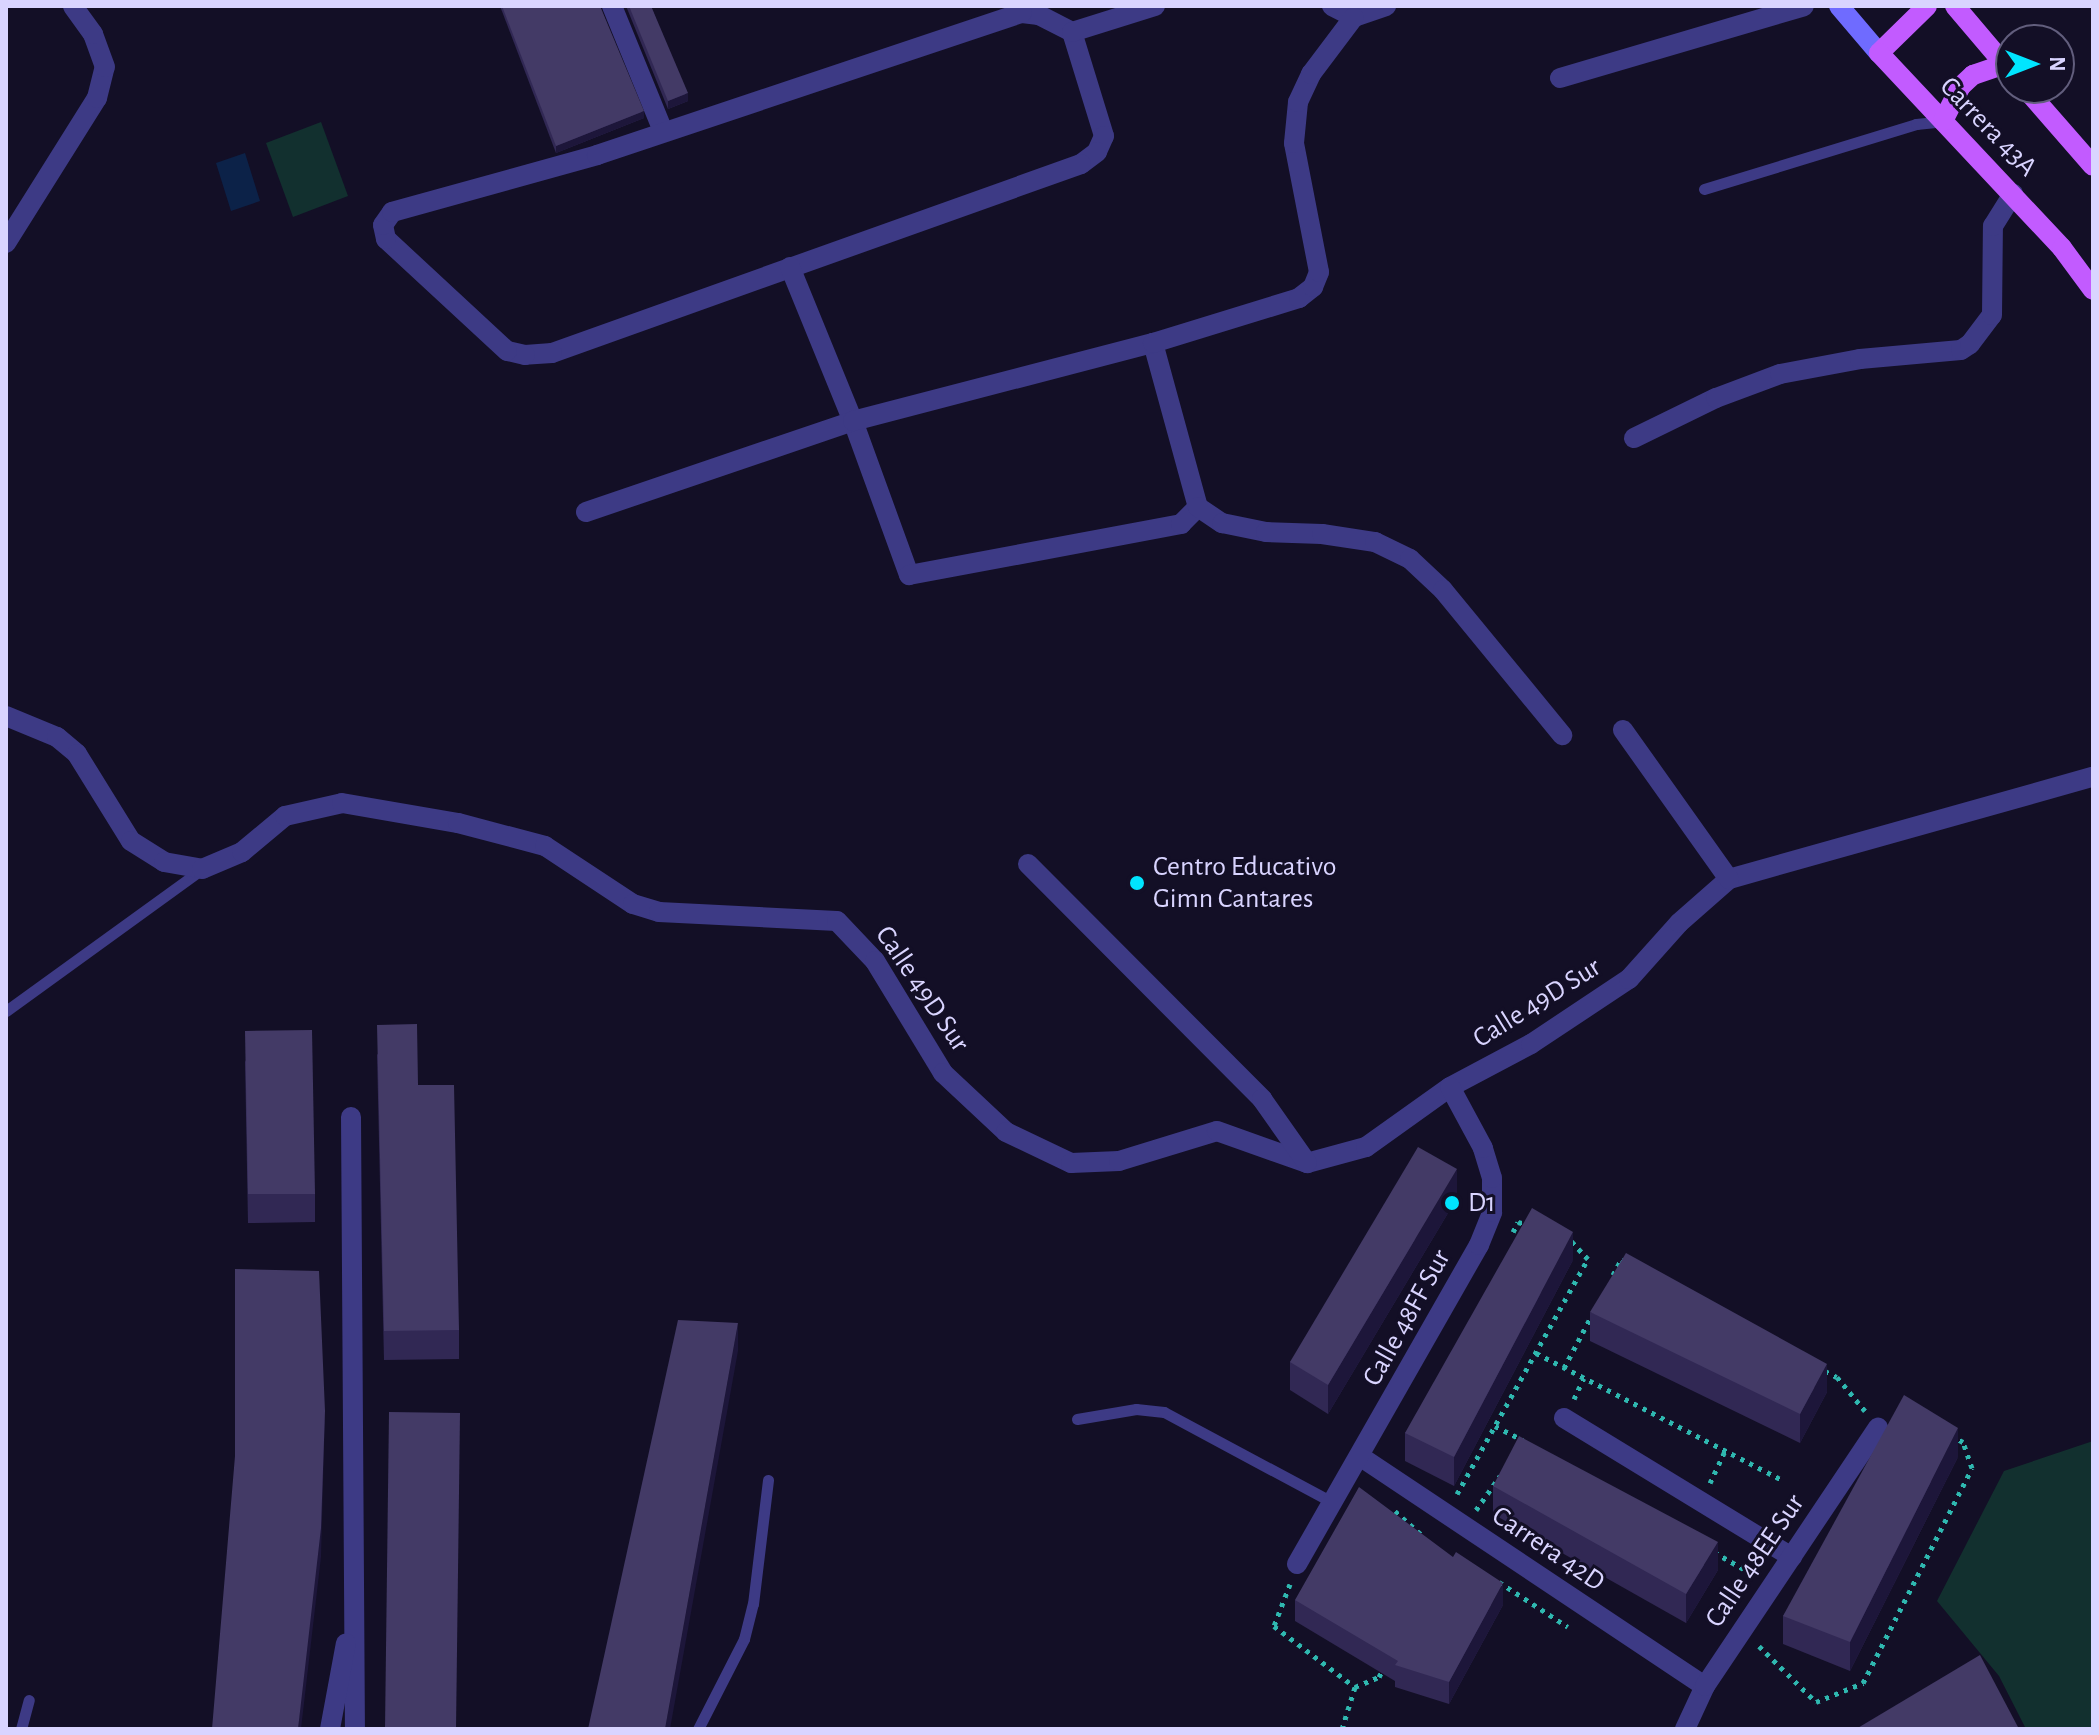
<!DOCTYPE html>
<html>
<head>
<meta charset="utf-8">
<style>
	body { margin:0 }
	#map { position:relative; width:2099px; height:1735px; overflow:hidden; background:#130f26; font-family:"Alegreya Sans",sans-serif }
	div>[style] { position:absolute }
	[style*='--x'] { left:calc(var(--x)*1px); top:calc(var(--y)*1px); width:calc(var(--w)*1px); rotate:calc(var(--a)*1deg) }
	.green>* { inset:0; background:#12302f }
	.water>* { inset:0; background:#0c2248 }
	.path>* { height:5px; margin-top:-2.5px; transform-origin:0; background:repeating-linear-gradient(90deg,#2fb8b0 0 4px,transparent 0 10px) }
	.service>* { height:11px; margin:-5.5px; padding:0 5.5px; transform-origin:5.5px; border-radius:5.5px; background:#3d3a85 }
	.minor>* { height:20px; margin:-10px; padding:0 10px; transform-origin:10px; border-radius:10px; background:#3d3a85 }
	.secondary>* { height:20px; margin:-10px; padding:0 10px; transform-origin:10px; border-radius:10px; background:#6f6bff }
	.primary>* { height:20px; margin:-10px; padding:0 10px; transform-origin:10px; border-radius:10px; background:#c25bff }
	.wall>* { inset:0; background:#312854 }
	.shaded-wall>* { inset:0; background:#1d163a }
	.building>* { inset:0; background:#433a66 }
	.dots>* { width:22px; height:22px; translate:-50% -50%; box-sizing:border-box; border:4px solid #130f26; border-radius:50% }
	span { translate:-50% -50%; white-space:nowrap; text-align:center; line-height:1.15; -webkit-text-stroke:6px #130f26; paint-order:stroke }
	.street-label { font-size:28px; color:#d9d4ff }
	.poi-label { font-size:28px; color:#d9d4ff }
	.left { translate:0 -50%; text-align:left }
	.frame { position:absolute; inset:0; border:8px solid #d9d4ff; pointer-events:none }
	.north { position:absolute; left:1995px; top:24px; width:80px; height:80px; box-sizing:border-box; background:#130f26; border:2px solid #625e7d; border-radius:50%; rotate:90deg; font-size:22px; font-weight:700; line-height:32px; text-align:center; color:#d9d4ff }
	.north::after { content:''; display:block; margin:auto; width:28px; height:36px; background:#00e5ff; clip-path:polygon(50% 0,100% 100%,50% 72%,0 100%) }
</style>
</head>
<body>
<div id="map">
	<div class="green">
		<div style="clip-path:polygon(321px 122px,348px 196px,293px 217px,266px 143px)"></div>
		<div style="clip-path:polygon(2093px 1441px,2093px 1729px,2026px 1729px,1999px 1676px,1937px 1601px,2004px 1471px)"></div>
	</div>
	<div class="water">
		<div style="clip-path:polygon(245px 153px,260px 201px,231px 211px,216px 163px)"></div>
	</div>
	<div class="path">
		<div style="--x:1513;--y:1232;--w:11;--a:-63"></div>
		<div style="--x:1518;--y:1222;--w:11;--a:15"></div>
		<div style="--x:1613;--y:1275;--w:17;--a:-62"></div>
		<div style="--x:1621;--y:1260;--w:6;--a:31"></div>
		<div style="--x:1536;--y:1353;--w:275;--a:27.3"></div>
		<div style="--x:1564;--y:1368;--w:60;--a:-62.2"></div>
		<div style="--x:1825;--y:1371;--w:13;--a:27"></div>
		<div style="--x:1837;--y:1377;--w:44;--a:50.5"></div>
		<div style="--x:1574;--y:1399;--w:23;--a:-65"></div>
		<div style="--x:1495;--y:1426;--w:31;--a:27"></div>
		<div style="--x:1710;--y:1483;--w:35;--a:-65"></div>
		<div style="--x:1457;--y:1494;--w:269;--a:-60.9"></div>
		<div style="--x:1588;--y:1259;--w:25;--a:-133"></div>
		<div style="--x:1476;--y:1510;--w:42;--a:-54.8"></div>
		<div style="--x:1395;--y:1511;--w:38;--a:42"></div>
		<div style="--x:1714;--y:1552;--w:46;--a:29.9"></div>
		<div style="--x:1499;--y:1582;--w:82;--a:33.1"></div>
		<div style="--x:1290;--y:1584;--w:45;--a:110.9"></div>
		<div style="--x:1274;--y:1626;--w:101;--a:37"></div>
		<div style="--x:1355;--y:1687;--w:44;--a:107.2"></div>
		<div style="--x:1759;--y:1646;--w:80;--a:44.5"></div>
		<div style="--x:1816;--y:1702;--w:51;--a:-22"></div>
		<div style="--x:1863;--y:1683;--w:241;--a:-63.1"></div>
		<div style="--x:1972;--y:1468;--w:28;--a:-109"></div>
		<div style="--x:1963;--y:1442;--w:10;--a:-151"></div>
		<div style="--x:1355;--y:1687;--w:26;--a:-23"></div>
		<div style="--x:1379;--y:1677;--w:9;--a:-63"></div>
	</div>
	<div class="service">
		<div style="--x:1704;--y:189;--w:222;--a:-17"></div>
		<div style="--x:1916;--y:124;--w:27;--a:-6"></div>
		<div style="--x:6;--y:1011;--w:242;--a:-35.9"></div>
		<div style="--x:1077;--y:1419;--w:60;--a:-9.6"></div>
		<div style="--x:1136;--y:1409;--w:28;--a:6"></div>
		<div style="--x:1164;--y:1412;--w:193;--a:28.2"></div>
		<div style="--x:21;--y:1729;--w:30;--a:-75"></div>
		<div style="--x:698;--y:1729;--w:101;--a:-62.9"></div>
		<div style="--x:744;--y:1639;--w:36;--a:-76"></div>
		<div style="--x:753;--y:1604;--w:125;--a:-83.1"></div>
	</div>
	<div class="minor">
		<div style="--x:612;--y:6;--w:135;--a:67.8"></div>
		<div style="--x:1332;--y:6;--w:25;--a:27"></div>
		<div style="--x:1354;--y:17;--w:34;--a:-19"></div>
		<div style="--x:1022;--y:13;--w:17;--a:7"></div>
		<div style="--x:1039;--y:15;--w:37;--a:27"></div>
		<div style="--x:1072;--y:32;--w:109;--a:72.9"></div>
		<div style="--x:1104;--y:136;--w:17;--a:114"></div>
		<div style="--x:1097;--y:152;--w:20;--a:143"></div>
		<div style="--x:1081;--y:164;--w:562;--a:160.34"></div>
		<div style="--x:552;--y:353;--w:27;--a:176"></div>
		<div style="--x:525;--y:355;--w:18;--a:-167"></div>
		<div style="--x:507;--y:351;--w:165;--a:-137.2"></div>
		<div style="--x:386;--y:239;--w:14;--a:-102"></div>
		<div style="--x:383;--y:225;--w:16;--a:-55"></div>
		<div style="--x:392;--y:212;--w:213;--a:-15.5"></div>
		<div style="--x:597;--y:155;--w:448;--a:-18.5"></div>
		<div style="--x:1072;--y:32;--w:87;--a:-17.4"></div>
		<div style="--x:1560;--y:78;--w:254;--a:-16.4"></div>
		<div style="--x:6;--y:243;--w:171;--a:-57.9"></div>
		<div style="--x:97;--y:98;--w:32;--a:-76"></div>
		<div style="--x:105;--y:67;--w:35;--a:-110"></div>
		<div style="--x:93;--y:34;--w:34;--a:-126"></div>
		<div style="--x:790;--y:267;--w:166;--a:67.8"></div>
		<div style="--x:853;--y:421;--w:164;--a:70"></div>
		<div style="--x:909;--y:575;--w:277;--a:-10.6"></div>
		<div style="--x:1181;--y:524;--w:24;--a:-45"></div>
		<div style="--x:1153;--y:343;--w:170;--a:74.7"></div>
		<div style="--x:1198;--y:507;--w:29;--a:34"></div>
		<div style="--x:1222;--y:523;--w:45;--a:11.6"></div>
		<div style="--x:1266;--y:532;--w:56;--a:2"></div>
		<div style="--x:1322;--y:534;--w:54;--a:8.6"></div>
		<div style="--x:1375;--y:542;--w:39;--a:26"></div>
		<div style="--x:1410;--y:559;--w:45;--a:43.2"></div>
		<div style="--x:1443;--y:590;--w:188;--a:50.6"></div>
		<div style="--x:1634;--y:438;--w:91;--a:-26"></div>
		<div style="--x:1716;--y:398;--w:68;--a:-20.6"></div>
		<div style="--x:1780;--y:374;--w:81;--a:-10.6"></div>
		<div style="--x:1860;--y:359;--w:101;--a:-5.1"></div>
		<div style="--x:1961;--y:350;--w:11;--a:-34"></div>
		<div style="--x:1970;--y:344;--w:36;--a:-53"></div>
		<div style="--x:1992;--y:315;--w:89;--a:-89.4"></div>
		<div style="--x:1993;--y:226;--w:38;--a:-58"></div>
		<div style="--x:586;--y:512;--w:282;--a:-18.8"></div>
		<div style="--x:853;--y:421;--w:310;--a:-14.6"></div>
		<div style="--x:1153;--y:343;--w:153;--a:-17.1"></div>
		<div style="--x:1299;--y:298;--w:18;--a:-38"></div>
		<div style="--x:1313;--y:287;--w:16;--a:-68"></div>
		<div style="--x:1319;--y:272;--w:131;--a:-101"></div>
		<div style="--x:1294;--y:143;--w:41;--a:-84.4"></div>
		<div style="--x:1298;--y:102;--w:31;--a:-65"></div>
		<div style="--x:1311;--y:74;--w:71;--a:-53"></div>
		<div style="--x:6;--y:716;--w:55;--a:22.4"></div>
		<div style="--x:57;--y:737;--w:26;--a:40"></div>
		<div style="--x:77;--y:754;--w:102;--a:58.2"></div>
		<div style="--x:131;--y:841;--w:39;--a:32"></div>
		<div style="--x:164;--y:862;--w:39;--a:10"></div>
		<div style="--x:202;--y:869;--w:43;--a:-23"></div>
		<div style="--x:242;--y:852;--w:56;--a:-39.9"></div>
		<div style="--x:285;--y:816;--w:58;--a:-12.8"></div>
		<div style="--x:342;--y:803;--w:118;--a:9.8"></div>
		<div style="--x:458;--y:823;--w:90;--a:14.8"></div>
		<div style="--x:545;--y:846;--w:105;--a:33.4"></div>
		<div style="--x:633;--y:904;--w:27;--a:17"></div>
		<div style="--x:659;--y:912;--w:178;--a:2.9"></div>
		<div style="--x:837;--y:921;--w:55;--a:46.5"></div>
		<div style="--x:875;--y:961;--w:131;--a:58.7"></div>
		<div style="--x:943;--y:1073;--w:86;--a:43.1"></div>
		<div style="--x:1006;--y:1132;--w:72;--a:25.5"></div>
		<div style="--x:1071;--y:1163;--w:48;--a:-2.4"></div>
		<div style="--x:1119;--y:1161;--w:102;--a:-17"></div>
		<div style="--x:1217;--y:1131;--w:96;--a:19.6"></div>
		<div style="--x:1307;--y:1163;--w:61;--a:-15.2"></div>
		<div style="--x:1366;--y:1147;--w:103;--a:-35.5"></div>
		<div style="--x:1450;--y:1087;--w:92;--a:-28"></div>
		<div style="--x:1531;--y:1044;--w:118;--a:-33.6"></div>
		<div style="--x:1629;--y:979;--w:75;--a:-48.2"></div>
		<div style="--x:1679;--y:923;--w:67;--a:-41.3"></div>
		<div style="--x:1729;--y:879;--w:378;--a:-15.7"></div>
		<div style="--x:1623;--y:730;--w:183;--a:54.6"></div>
		<div style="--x:1028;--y:864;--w:332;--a:45.1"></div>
		<div style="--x:1262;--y:1099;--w:78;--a:54.9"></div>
		<div style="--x:351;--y:1117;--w:612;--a:89.63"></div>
		<div style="--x:1564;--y:1418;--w:267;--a:31.4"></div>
		<div style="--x:1361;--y:1457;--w:413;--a:33.7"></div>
		<div style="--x:1297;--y:1564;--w:367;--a:-60.3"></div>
		<div style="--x:1479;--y:1245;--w:35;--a:-68"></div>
		<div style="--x:1492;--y:1212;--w:34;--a:-90"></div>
		<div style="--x:1492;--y:1178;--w:31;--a:-107"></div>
		<div style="--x:1483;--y:1148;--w:69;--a:-118.4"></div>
		<div style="--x:330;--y:1729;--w:87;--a:-79.5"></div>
		<div style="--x:1685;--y:1729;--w:47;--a:-65.1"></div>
		<div style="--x:1705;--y:1686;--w:311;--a:-56.2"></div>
	</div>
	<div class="secondary">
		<div style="--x:1839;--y:6;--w:62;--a:49.6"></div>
	</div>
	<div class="primary">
		<div style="--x:1927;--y:6;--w:67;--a:135.6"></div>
		<div style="--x:1879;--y:53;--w:267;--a:46.8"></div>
		<div style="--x:2062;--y:248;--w:52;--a:53.6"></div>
		<div style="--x:1955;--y:6;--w:87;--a:49.7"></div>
		<div style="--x:2025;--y:88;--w:103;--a:48.9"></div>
		<div style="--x:1943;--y:121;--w:38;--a:-63"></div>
		<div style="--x:1960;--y:87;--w:18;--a:-43"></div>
		<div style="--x:1973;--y:75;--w:34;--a:-19"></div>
	</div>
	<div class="wall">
		<div style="clip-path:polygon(500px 6px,600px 6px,644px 118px,556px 153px)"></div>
		<div style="clip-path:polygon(626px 6px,651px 6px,688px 101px,668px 109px)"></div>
		<div style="clip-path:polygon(377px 1054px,418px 1085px,459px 1330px,459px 1359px,384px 1360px)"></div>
		<div style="clip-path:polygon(245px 1060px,315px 1194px,315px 1222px,248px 1223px)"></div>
		<div style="clip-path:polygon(1457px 1198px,1328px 1414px,1290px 1390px,1290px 1362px)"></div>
		<div style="clip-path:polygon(1573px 1260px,1454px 1486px,1405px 1461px,1405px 1433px)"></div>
		<div style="clip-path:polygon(1590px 1312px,1827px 1392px,1800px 1443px,1590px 1341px)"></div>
		<div style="clip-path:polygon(1958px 1457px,1850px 1671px,1783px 1644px,1783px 1616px)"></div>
		<div style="clip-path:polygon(1493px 1486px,1718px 1570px,1686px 1623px,1493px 1514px)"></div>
		<div style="clip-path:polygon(1295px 1600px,1503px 1605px,1449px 1704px,1395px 1687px,1395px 1681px,1295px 1621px)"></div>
	</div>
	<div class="shaded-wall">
		<div style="clip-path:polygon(688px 93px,688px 101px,668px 109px,668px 101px)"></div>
		<div style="clip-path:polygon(644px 111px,644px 118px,556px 153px,556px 146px)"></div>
		<div style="clip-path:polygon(1457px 1169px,1457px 1198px,1328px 1414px,1328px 1385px)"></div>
		<div style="clip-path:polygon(1573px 1232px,1573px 1260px,1454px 1486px,1454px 1457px)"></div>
		<div style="clip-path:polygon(738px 1323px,738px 1351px,670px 1729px,665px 1729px)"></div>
		<div style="clip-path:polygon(1827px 1364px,1827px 1392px,1800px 1443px,1800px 1414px)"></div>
		<div style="clip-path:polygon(325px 1411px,321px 1557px,301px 1729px,298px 1729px)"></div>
		<div style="clip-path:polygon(1958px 1428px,1958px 1457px,1850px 1671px,1850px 1642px)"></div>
		<div style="clip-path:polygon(1718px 1542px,1718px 1570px,1686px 1623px,1686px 1594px)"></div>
		<div style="clip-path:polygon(1503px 1583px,1503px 1605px,1449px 1704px,1449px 1682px)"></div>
	</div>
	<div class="building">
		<div style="clip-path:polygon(502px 6px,600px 6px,644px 111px,556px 146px)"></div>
		<div style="clip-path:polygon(629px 6px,651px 6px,688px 93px,668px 101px)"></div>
		<div style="clip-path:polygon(417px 1024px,418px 1085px,454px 1085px,459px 1330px,384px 1331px,377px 1025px)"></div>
		<div style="clip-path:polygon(312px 1030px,315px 1194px,248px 1194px,245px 1031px)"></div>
		<div style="clip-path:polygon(1418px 1147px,1457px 1169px,1328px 1385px,1290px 1362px)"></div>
		<div style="clip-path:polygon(1532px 1208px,1573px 1232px,1454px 1457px,1405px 1433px)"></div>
		<div style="clip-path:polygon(1626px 1253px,1827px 1364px,1800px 1414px,1590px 1312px)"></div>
		<div style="clip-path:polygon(235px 1269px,319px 1271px,325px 1411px,321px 1528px,298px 1729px,212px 1729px,235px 1456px)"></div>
		<div style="clip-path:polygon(678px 1320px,738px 1323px,665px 1729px,588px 1729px)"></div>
		<div style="clip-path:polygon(1904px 1395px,1958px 1428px,1850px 1642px,1783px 1616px)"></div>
		<div style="clip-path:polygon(389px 1412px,460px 1413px,456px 1729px,385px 1729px)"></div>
		<div style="clip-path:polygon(1519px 1436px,1718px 1542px,1686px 1594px,1493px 1486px)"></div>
		<div style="clip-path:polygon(1359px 1487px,1453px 1557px,1456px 1552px,1503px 1583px,1449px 1682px,1395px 1665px,1398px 1661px,1295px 1600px)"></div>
		<div style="clip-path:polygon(1980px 1655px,2019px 1729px,1856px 1729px)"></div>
	</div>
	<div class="dots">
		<div style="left:1137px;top:883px;background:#00e5ff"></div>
		<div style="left:1452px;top:1203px;background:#00e5ff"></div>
	</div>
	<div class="street-label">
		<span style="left:1988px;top:127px;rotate:46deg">Carrera 43A</span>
		<span style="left:922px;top:989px;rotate:56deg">Calle 49D Sur</span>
		<span style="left:1537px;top:1003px;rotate:-32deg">Calle 49D Sur</span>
		<span style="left:1407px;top:1318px;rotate:-61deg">Calle 48FF Sur</span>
		<span style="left:1548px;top:1549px;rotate:34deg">Carrera 42D</span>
		<span style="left:1755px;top:1561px;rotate:-56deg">Calle 48EE Sur</span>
	</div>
	<div class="poi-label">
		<span class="left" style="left:1153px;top:883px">Centro Educativo<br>Gimn Cantares</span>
		<span class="left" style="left:1468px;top:1203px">D1</span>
	</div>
	<div class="frame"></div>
	<div class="north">N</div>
</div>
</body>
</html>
